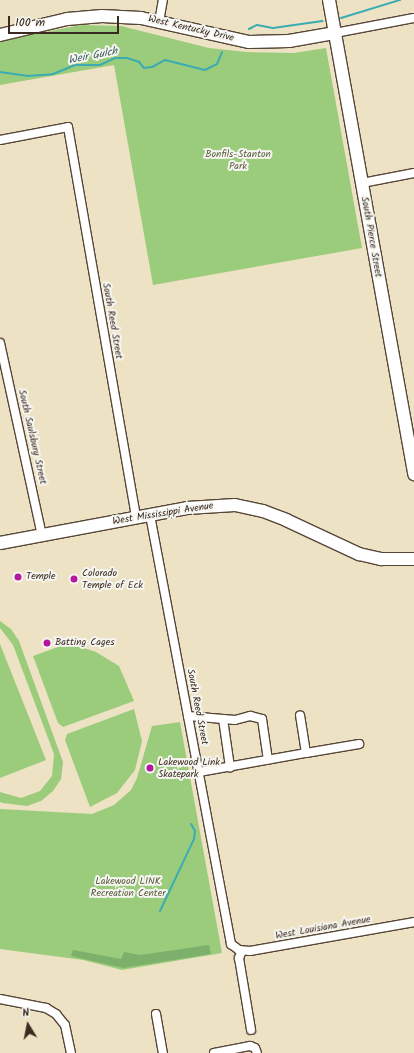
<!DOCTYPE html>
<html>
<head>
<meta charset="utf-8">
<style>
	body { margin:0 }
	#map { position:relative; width:414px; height:1053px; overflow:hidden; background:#eee2c4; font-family:Kalam,sans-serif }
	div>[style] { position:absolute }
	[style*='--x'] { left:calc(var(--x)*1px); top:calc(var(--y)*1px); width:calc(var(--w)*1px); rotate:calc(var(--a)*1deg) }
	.green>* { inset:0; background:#9bcc7b }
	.forest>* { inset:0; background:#7cb06b }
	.stream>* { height:2px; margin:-1px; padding:0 1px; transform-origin:1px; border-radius:1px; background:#3bacb3 }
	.roads { filter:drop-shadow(1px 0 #564637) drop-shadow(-1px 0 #564637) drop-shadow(0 1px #564637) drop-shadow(0 -1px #564637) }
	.street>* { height:8px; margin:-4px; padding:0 4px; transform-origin:4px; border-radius:4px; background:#fff }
	.secondary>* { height:12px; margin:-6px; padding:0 6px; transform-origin:6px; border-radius:6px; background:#fff }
	.dots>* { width:11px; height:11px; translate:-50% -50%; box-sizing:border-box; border:2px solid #f6f6f2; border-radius:50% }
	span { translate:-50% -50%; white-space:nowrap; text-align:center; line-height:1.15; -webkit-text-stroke:4px #f6f6f2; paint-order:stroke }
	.street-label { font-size:10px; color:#3b2a1e }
	.park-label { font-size:10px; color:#585b3a }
	.poi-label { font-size:10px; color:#3b2a1e }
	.left { translate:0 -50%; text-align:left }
	.water-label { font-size:11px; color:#3b5e5a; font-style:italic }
	.north { position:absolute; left:8px; top:1005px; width:40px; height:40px; -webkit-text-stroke:3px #f6f6f2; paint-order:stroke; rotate:350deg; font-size:11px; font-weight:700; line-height:16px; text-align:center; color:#3b2a1e }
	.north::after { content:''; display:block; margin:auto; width:14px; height:18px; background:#3b2a1e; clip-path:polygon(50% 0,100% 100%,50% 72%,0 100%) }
	.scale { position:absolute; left:8px; top:16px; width:111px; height:18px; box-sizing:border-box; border:2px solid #3b2a1e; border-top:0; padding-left:5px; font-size:12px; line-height:14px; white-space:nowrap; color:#3b2a1e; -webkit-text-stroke:3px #f6f6f2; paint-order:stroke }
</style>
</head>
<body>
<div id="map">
	<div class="green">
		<div style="clip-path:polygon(81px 25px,121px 26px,209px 48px,247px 52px,294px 53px,326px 48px,362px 248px,153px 285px,114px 65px,0 85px,0 41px)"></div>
		<div style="clip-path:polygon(0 621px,11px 629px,19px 641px,63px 762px,61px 779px,53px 791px,41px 801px,27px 806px,3px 803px,0 802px,0 792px,21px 798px,40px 791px,52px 776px,54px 754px,13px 645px,0 628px)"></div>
		<div style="clip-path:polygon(69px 643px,96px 652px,119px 666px,134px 701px,63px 727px,58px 723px,33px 656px)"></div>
		<div style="clip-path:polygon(0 644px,46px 760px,0 778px)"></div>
		<div style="clip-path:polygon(134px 709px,142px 741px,135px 770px,117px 793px,90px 807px,65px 740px,67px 734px)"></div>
		<div style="clip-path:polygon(180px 722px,222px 953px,122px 970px,83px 960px,0 949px,0 809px,92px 814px,114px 805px,131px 790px,137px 778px,152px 726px)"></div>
	</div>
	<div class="forest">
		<div style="clip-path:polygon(209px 945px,211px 954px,123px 968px,71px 956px,73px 950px,121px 959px,124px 952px,140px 955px)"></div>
	</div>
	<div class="stream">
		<div style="--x:341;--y:18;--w:62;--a:-17"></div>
		<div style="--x:249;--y:29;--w:9;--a:-27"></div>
		<div style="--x:257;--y:25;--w:16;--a:11"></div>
		<div style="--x:273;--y:28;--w:50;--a:-8"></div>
		<div style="--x:0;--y:72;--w:27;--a:8"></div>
		<div style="--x:27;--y:76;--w:26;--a:-4"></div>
		<div style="--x:53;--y:74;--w:24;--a:-22"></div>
		<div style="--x:75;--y:65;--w:25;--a:0"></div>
		<div style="--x:100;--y:65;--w:17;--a:-25"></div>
		<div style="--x:115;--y:58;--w:12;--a:0"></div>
		<div style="--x:127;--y:58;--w:13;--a:18"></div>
		<div style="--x:139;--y:62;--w:8;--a:50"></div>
		<div style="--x:144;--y:68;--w:8;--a:-7"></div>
		<div style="--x:152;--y:67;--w:15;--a:-28"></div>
		<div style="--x:165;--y:60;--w:41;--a:14"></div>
		<div style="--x:205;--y:70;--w:13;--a:-27"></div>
		<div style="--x:217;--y:64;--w:13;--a:-67"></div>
		<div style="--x:160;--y:911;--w:80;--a:-64.7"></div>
		<div style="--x:194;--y:839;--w:8;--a:-83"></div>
		<div style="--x:195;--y:831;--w:8;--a:-120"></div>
	</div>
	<div class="roads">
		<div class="street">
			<div style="--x:159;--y:22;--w:22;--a:-80"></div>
			<div style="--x:335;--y:33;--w:80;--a:-10.8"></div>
			<div style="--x:0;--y:140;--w:69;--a:-10.8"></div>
			<div style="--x:68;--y:127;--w:397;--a:80.1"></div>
			<div style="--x:362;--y:183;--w:53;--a:-10.9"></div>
			<div style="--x:0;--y:343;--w:198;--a:77.7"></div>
			<div style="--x:150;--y:515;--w:437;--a:79.3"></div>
			<div style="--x:231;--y:944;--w:10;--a:37"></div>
			<div style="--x:239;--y:950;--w:11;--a:5"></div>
			<div style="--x:250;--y:951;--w:167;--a:-10"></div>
			<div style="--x:188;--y:716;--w:47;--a:4.9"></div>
			<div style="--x:235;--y:720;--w:16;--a:-15"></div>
			<div style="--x:250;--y:716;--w:12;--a:14"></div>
			<div style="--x:262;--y:719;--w:41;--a:81.7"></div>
			<div style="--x:223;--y:719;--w:49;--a:81.7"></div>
			<div style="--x:306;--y:753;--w:54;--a:-9.6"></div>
			<div style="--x:199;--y:772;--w:109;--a:-10.1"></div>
			<div style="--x:306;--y:753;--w:38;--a:-99"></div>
			<div style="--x:242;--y:951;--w:8;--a:113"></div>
			<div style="--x:239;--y:958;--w:73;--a:80.5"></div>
			<div style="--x:0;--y:999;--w:47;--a:11.1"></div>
			<div style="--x:46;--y:1008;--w:12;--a:31"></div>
			<div style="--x:56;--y:1014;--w:14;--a:51"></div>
			<div style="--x:65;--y:1025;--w:29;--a:78"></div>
			<div style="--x:156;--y:1014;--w:40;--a:80"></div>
			<div style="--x:214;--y:1053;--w:37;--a:-11"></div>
			<div style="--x:250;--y:1046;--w:5;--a:22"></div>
			<div style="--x:255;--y:1048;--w:5;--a:68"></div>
		</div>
		<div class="secondary">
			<div style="--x:329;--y:0;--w:482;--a:79.8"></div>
			<div style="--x:0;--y:35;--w:69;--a:-13.4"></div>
			<div style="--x:67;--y:19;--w:35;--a:-5"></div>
			<div style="--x:102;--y:16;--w:39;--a:3"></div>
			<div style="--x:141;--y:18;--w:111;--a:12.5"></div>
			<div style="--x:249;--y:42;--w:40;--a:-1.4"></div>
			<div style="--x:289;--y:41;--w:47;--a:-9.9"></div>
			<div style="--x:0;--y:543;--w:190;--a:-10.6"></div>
			<div style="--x:187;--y:508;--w:48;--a:-3.6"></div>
			<div style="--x:235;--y:505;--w:29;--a:12"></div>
			<div style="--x:263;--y:511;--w:25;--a:21"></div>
			<div style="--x:286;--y:520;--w:81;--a:25"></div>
			<div style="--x:359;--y:554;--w:23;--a:13"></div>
			<div style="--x:381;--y:559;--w:33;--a:0"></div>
		</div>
	</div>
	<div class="dots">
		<div style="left:18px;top:577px;background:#b5179e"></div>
		<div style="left:74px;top:579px;background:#b5179e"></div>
		<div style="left:47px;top:643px;background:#b5179e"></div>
		<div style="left:150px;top:768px;background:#b5179e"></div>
	</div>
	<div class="street-label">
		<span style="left:191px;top:29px;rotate:13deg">West Kentucky Drive</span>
		<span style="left:371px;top:237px;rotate:80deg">South Pierce Street</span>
		<span style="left:112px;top:321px;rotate:80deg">South Reed Street</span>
		<span style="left:32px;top:437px;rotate:77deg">South Saulsbury Street</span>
		<span style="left:163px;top:514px;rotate:-9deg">West Mississippi Avenue</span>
		<span style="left:197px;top:707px;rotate:79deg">South Reed Street</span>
		<span style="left:323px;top:928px;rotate:-10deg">West Louisiana Avenue</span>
	</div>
	<div class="park-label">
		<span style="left:238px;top:160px">Bonfils-Stanton<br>Park</span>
		<span style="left:128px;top:887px">Lakewood LINK<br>Recreation Center</span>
	</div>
	<div class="poi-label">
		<span class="left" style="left:82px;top:579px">Colorado<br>Temple of Eck</span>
		<span class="left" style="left:26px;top:577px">Temple</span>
		<span class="left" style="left:55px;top:643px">Batting Cages</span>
		<span class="left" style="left:158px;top:768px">Lakewood Link<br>Skatepark</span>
	</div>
	<div class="water-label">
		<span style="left:93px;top:56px;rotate:-11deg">Weir Gulch</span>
	</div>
	<div class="north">N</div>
	<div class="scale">100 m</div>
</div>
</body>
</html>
